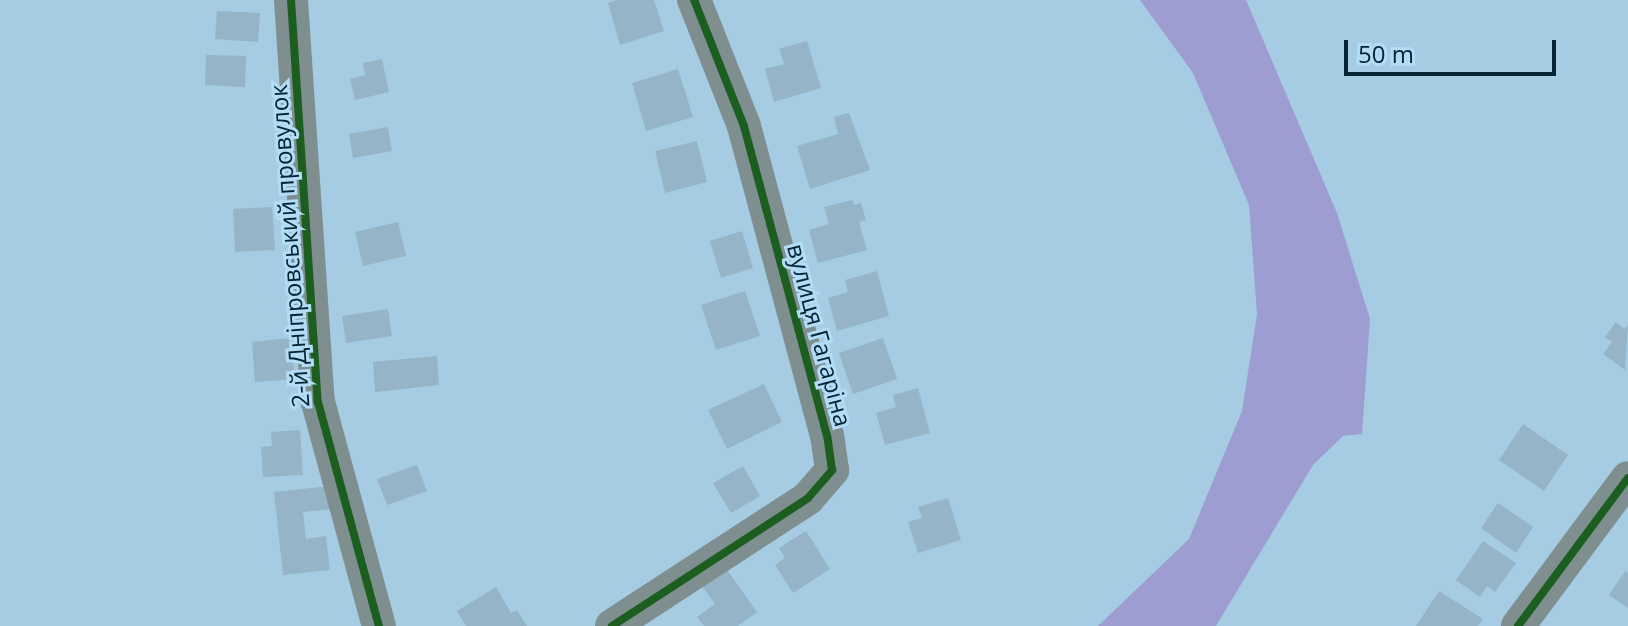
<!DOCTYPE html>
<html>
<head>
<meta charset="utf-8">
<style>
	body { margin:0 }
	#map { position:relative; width:1628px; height:626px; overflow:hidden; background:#a5cce3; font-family:"Open Sans",sans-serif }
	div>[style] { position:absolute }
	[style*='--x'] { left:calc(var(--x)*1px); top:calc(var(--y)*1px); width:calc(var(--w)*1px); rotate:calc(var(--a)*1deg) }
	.water>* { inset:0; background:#9d9dd1 }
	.building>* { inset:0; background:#95b4c7 }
	.street>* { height:34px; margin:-17px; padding:0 17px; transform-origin:17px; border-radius:17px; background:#7f8f90 }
	.cycleway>* { height:8px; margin:-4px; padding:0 4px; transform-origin:4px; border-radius:4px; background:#1b5e20 }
	span { translate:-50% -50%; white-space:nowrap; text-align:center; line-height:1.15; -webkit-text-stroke:6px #b3ddf6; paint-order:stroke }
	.street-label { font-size:24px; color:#052434 }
	.scale { position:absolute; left:1344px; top:40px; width:212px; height:36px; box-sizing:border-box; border:4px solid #052434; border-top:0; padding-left:10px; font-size:24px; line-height:28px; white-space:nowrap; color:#052434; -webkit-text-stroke:6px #b3ddf6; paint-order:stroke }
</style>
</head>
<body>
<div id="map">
	<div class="water">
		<div style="clip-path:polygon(1140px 0,1246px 0,1337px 213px,1370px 319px,1362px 434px,1343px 436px,1313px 465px,1216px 626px,1098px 626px,1189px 539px,1242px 411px,1257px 314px,1249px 205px,1193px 73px)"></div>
	</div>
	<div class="building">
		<div style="clip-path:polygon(617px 0,654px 0,664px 31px,620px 45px,608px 3px)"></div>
		<div style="clip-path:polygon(217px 11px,260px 13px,258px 42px,215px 39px)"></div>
		<div style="clip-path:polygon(807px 41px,821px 88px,774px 102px,765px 69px,784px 64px,779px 49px)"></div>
		<div style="clip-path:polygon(206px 55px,246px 56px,245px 87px,205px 85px)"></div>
		<div style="clip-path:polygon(382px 59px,389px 92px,355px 100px,350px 79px,365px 75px,363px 63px)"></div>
		<div style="clip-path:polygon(678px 69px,693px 117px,646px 131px,632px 83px)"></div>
		<div style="clip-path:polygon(849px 113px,870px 170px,810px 189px,797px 146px,838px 134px,834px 117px)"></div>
		<div style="clip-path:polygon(388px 127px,392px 151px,353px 158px,349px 134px)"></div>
		<div style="clip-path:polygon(697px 141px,707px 182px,665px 193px,655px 151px)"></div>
		<div style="clip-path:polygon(853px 200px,854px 205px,861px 203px,866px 220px,859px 222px,867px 250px,818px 263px,809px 230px,829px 224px,824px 207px)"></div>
		<div style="clip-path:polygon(272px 207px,275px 250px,235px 252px,233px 209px)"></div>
		<div style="clip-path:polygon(398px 222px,406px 256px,363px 266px,355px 232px)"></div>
		<div style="clip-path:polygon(742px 231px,753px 268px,721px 278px,710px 241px)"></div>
		<div style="clip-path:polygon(877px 271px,889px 316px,837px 331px,828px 298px,848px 292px,845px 280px)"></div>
		<div style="clip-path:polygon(745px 291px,760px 336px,716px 350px,701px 305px)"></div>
		<div style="clip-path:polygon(388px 309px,392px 336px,346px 343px,342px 316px)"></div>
		<div style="clip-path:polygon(1616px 322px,1625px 329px,1628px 324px,1625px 370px,1603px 354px,1612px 342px,1605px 337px)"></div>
		<div style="clip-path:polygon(291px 338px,295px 379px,255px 382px,252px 342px)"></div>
		<div style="clip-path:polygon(883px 338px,897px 379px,853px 394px,839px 353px)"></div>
		<div style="clip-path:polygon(437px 356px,439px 385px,375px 392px,373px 362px)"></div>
		<div style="clip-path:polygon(764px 384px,782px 422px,727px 449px,708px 410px)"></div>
		<div style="clip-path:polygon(918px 388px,930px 433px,885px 445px,876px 413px,896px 407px,893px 395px)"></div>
		<div style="clip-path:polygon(1523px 424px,1568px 455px,1544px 491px,1499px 460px)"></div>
		<div style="clip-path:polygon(300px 430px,303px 475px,263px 477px,261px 447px,272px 446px,271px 432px)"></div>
		<div style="clip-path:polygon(417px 465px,427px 491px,387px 505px,377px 479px)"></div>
		<div style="clip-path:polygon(743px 466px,760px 496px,731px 513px,713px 483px)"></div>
		<div style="clip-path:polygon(331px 486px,333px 509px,303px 512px,306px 539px,326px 536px,330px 570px,283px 575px,274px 492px)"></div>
		<div style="clip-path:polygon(948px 498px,961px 540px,918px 553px,908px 522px,922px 518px,918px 507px)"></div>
		<div style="clip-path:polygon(1498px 503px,1533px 527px,1516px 553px,1481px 528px)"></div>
		<div style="clip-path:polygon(806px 531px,830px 569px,793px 593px,775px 565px,785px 558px,779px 548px)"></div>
		<div style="clip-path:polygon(1483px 541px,1516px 563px,1495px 592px,1487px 586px,1480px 597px,1456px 580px)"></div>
		<div style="clip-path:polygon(725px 567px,757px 612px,738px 626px,704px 626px,697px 617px,715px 604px,701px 585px)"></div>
		<div style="clip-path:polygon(1625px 571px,1628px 573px,1628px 608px,1609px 595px)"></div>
		<div style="clip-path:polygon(496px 587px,511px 613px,517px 610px,527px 626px,466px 626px,457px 611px)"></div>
		<div style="clip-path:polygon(1439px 591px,1483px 619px,1478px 626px,1416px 626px)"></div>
	</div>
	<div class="street">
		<div style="--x:291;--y:0;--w:403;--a:86.2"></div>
		<div style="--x:318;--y:402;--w:232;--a:74.8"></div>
		<div style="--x:612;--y:626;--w:234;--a:-33.1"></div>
		<div style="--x:808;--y:498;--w:37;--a:-49"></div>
		<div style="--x:832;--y:470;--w:34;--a:-98"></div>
		<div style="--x:827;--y:436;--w:321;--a:-105"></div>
		<div style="--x:744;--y:126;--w:136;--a:-111.6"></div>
		<div style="--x:1518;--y:626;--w:184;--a:-53.4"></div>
	</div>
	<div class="cycleway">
		<div style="--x:291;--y:0;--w:403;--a:86.2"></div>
		<div style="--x:318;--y:402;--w:232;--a:74.8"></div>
		<div style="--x:612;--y:626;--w:234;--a:-33.1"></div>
		<div style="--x:808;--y:498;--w:37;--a:-49"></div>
		<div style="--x:832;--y:470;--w:34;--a:-98"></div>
		<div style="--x:827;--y:436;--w:321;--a:-105"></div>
		<div style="--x:744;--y:126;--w:136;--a:-111.6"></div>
		<div style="--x:1518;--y:626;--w:184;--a:-53.4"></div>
	</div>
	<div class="street-label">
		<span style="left:289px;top:246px;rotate:-94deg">2-й Дніпровський провулок</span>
		<span style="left:820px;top:335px;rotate:75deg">вулиця Гагаріна</span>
	</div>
	<div class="scale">50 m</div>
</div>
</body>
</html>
